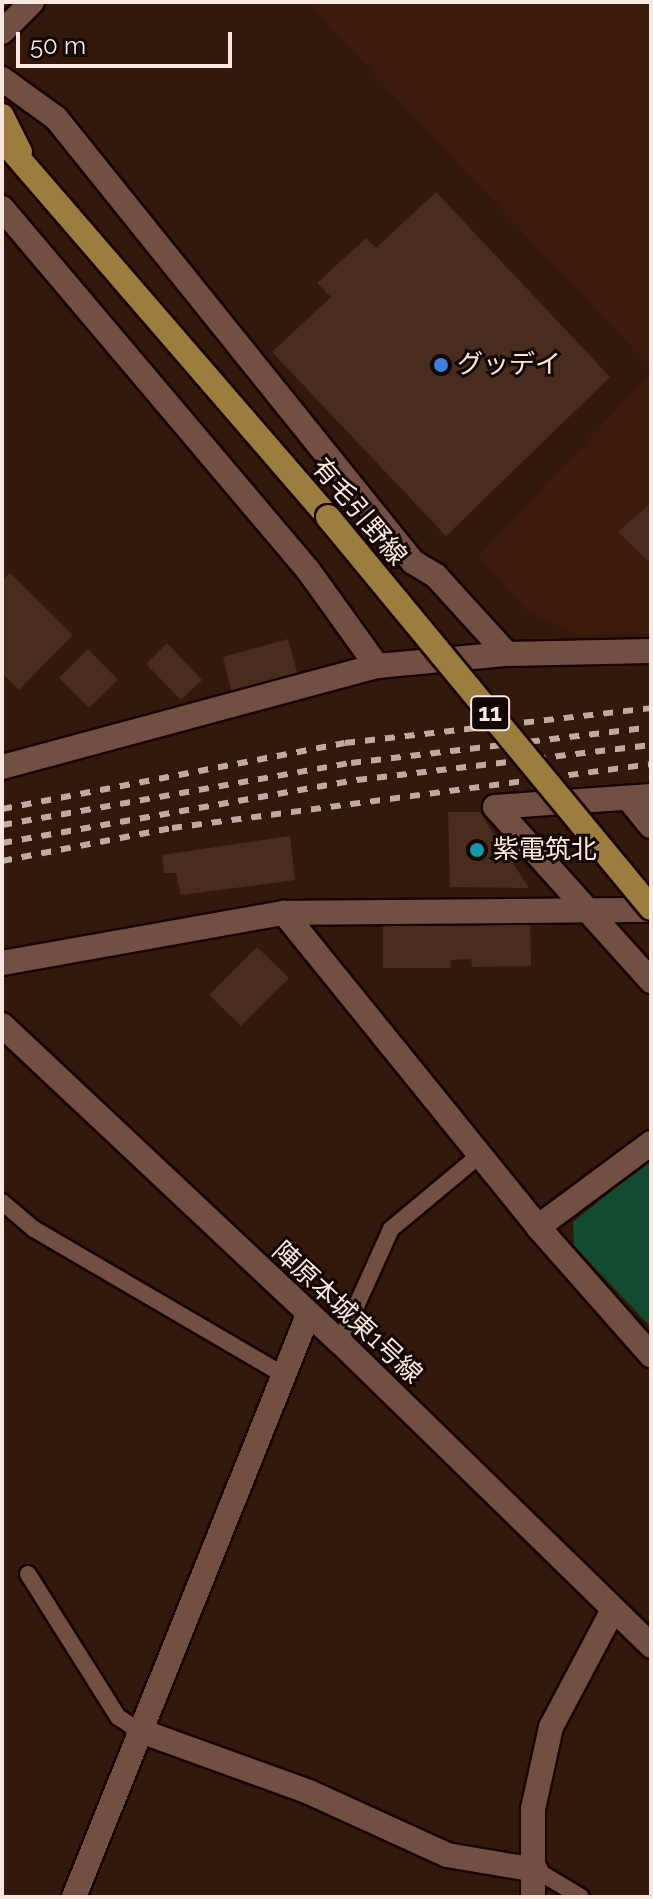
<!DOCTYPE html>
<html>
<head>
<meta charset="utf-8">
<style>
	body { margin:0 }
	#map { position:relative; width:653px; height:1899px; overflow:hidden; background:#33180c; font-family:Raleway,"Noto Sans JP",sans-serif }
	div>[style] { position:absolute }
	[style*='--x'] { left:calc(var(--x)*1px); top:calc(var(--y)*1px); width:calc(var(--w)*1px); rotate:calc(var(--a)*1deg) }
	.built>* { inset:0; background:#3d1b0c }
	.green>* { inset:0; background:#114c31 }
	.building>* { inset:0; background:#482c1d }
	.roads { filter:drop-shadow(2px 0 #1a0300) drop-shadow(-2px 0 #1a0300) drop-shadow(0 2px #1a0300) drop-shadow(0 -2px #1a0300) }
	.service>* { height:16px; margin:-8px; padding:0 8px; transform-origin:8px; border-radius:8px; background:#715043 }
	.minor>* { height:24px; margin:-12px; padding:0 12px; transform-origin:12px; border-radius:12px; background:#715043 }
	.tertiary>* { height:24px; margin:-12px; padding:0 12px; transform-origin:12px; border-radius:12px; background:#715043 }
	.primary>* { height:24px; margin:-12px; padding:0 12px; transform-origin:12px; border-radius:12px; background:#9b7e3d }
	.rail>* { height:6px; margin-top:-3px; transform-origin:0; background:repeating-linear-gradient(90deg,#bfa9a0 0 10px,transparent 0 20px) }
	.bridges { filter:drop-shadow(2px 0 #1a0300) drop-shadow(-2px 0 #1a0300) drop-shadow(0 2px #1a0300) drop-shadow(0 -2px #1a0300) }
	.primary-bridge>* { height:24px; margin:-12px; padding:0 12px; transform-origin:12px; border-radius:12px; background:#9b7e3d }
	.dots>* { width:22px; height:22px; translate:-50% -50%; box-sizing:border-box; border:4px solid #130703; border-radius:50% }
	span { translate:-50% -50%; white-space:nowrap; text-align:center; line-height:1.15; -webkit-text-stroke:6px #130703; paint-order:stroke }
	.shield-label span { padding:2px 6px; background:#130703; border:2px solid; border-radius:6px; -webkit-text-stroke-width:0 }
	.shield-label { font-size:24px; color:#fae7df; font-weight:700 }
	.poi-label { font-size:26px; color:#fae7df }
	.left { translate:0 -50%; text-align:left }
	.street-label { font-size:26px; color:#fae7df }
	.frame { position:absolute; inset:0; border:4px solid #fae7df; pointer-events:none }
	.scale { position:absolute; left:16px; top:32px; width:216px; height:36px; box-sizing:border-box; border:4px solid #fae7df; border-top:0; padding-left:10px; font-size:24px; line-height:28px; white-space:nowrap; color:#fae7df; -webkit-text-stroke:6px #130703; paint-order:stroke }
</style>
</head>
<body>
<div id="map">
	<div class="built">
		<div style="clip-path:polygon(306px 2px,651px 2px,651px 368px)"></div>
		<div style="clip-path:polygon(651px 373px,651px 634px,577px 635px,528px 612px,478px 557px)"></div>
	</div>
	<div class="green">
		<div style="clip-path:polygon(651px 1159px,651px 1327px,574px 1246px,573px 1222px)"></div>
	</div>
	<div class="building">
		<div style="clip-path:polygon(436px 192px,610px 377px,446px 536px,272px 352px,331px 297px,317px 283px,366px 238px,376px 248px)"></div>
		<div style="clip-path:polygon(651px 503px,651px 564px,618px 532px)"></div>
		<div style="clip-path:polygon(10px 573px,73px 635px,19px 690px,2px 673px,2px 581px)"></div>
		<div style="clip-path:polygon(288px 639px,298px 675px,232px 693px,223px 657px)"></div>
		<div style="clip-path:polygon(167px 643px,202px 680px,181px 700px,146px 664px)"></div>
		<div style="clip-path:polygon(88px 649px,118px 680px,89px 708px,59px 678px)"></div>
		<div style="clip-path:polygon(448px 812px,480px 812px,529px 888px,450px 887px)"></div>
		<div style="clip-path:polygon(290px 836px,295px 880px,181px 895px,176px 873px,164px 873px,162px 855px)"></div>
		<div style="clip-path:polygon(530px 919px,531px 966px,472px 967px,471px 959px,451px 960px,450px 968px,383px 968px,383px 923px)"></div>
		<div style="clip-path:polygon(257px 947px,289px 978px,241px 1026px,209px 995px)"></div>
	</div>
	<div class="roads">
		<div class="service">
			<div style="--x:2;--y:1202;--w:42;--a:40.2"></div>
			<div style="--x:34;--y:1229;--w:287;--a:30.3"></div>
			<div style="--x:340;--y:1342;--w:124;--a:-65.7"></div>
			<div style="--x:391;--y:1229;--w:117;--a:-39.8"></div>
			<div style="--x:28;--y:1574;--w:169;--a:57.8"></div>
			<div style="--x:118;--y:1717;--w:24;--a:33"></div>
			<div style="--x:536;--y:1870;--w:52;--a:31"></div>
		</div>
		<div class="minor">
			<div style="--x:2;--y:79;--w:67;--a:35.8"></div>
			<div style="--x:56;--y:118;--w:570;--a:51.2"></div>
			<div style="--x:413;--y:562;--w:27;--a:31"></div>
			<div style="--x:436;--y:576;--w:105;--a:47.7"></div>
			<div style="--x:2;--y:208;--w:474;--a:49.8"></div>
			<div style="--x:308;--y:570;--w:118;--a:54.3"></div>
			<div style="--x:2;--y:767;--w:388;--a:-15.1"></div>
			<div style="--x:377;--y:666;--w:131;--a:-5.3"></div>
			<div style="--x:507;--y:654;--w:144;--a:-1.2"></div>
			<div style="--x:651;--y:796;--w:156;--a:176"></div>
			<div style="--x:495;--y:807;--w:234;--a:48.1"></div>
			<div style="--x:628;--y:798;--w:36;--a:51"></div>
			<div style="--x:284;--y:913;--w:404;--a:51"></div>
			<div style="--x:538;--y:1227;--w:171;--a:48.6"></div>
			<div style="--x:2;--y:963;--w:286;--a:-10.1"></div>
			<div style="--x:284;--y:913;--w:367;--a:-0.5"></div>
			<div style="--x:538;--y:1227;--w:141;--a:-36.6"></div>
			<div style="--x:138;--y:1730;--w:182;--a:19.9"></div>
			<div style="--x:309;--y:1792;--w:152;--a:24.5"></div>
			<div style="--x:447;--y:1855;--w:90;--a:9.6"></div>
			<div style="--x:74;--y:1897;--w:627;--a:-68.1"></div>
			<div style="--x:533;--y:1897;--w:88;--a:-90"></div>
			<div style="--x:533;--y:1809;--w:84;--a:-77.6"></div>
			<div style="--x:551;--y:1727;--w:132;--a:-62.1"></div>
		</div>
		<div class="tertiary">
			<div style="--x:2;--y:32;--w:42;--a:-45"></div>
			<div style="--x:2;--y:1025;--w:463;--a:43.2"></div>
			<div style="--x:340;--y:1342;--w:435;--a:44.3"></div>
		</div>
		<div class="primary">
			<div style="--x:2;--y:116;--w:40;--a:63.4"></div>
			<div style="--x:2;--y:139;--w:499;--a:49.2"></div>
		</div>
	</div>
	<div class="rail">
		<div style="--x:2;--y:809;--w:349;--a:-10.9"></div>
		<div style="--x:345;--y:743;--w:308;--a:-6.5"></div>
		<div style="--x:2;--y:825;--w:354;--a:-10.1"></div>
		<div style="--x:351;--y:763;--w:302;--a:-6.8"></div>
		<div style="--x:2;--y:843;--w:361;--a:-10.1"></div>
		<div style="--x:357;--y:780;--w:296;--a:-6.8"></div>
		<div style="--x:2;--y:861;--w:173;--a:-11"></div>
		<div style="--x:172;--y:828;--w:483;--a:-7.6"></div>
	</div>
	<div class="bridges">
		<div class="primary-bridge">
			<div style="--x:328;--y:517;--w:507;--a:50.44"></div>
		</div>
	</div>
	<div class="dots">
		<div style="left:441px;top:365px;background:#3f7fe0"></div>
		<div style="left:477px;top:850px;background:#0f9aa8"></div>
	</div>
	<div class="shield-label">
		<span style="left:490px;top:713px">11</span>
	</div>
	<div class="poi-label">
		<span class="left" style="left:457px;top:365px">グッデイ</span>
		<span class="left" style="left:493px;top:850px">紫電筑北</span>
	</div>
	<div class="street-label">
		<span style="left:359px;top:512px;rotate:50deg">有毛引野線</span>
		<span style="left:347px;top:1313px;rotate:43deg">陣原本城東1号線</span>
	</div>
	<div class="frame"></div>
	<div class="scale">50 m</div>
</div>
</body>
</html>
